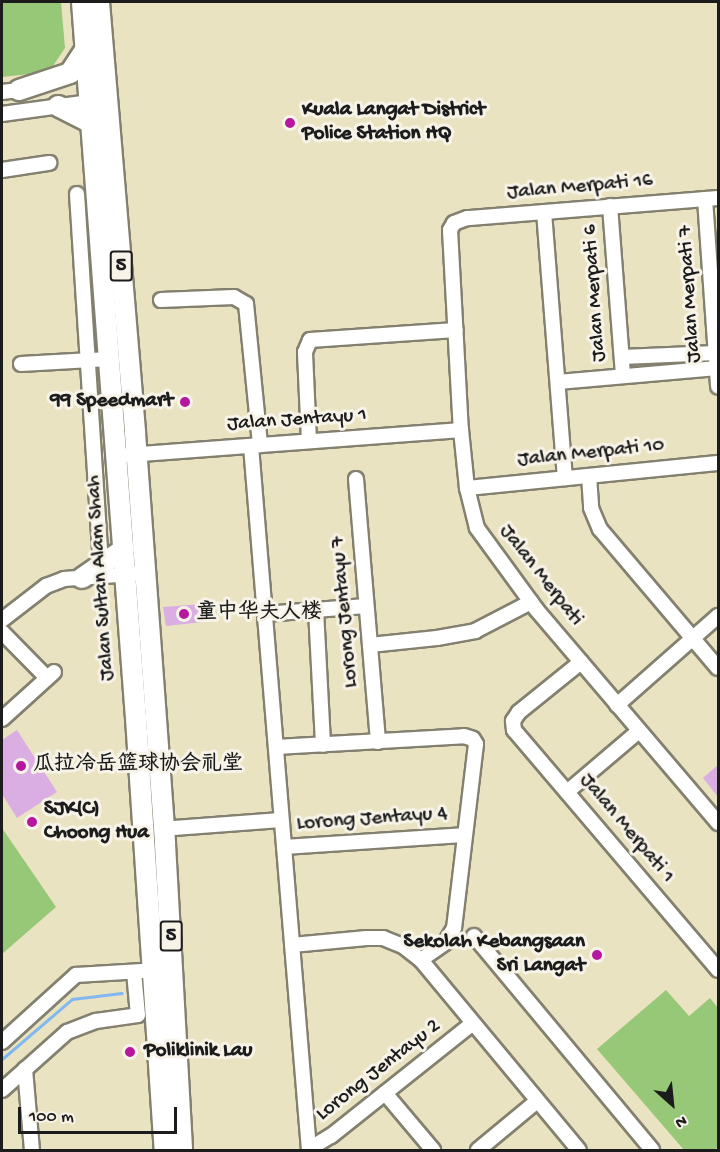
<!DOCTYPE html>
<html>
<head>
<meta charset="utf-8">
<style>
	body { margin:0 }
	#map { position:relative; width:720px; height:1152px; overflow:hidden; background:#eae3c2; font-family:"Gochi Hand","LXGW WenKai TC",sans-serif }
	div>[style] { position:absolute }
	[style*='--x'] { left:calc(var(--x)*1px); top:calc(var(--y)*1px); width:calc(var(--w)*1px); rotate:calc(var(--a)*1deg) }
	.green>* { inset:0; background:#96c878 }
	.stream>* { height:3px; margin:-1.5px; padding:0 1.5px; transform-origin:1.5px; border-radius:1.5px; background:#82b8f1 }
	.building>* { inset:0; background:#daaee2 }
	.roads { filter:drop-shadow(2px 0 #83806f) drop-shadow(-2px 0 #83806f) drop-shadow(0 2px #83806f) drop-shadow(0 -2px #83806f) }
	.minor>* { height:14px; margin:-7px; padding:0 7px; transform-origin:7px; border-radius:7px; background:#fff }
	.highway>* { height:20px; margin:-10px; padding:0 10px; transform-origin:10px; border-radius:10px; background:#fff }
	.dots>* { width:16px; height:16px; translate:-50% -50%; box-sizing:border-box; border:3px solid #f7f3e8; border-radius:50% }
	span { translate:-50% -50%; white-space:nowrap; text-align:center; line-height:1.15; -webkit-text-stroke:6px #f7f3e8; paint-order:stroke }
	.shield-label span { padding:2px 4px; background:#f7f3e8; border:2px solid; border-radius:4px; -webkit-text-stroke-width:0 }
	.shield-label { font-size:20px; color:#1c1c1c; font-weight:700 }
	.poi-label { font-size:21px; color:#1c1c1c; font-weight:700 }
	.left { translate:0 -50%; text-align:left }
	.right { translate:-100% -50%; text-align:right }
	.street-label { font-size:21px; color:#1c1c1c }
	.frame { position:absolute; inset:0; border:3px solid #1c1c1c; pointer-events:none }
	.north { position:absolute; left:642px; top:1074px; width:60px; height:60px; -webkit-text-stroke:4px #f7f3e8; paint-order:stroke; rotate:153deg; font-size:16px; font-weight:700; line-height:24px; text-align:center; color:#1c1c1c }
	.north::after { content:''; display:block; margin:auto; width:21px; height:27px; background:#1c1c1c; clip-path:polygon(50% 0,100% 100%,50% 72%,0 100%) }
	.scale { position:absolute; left:18px; top:1107px; width:159px; height:27px; box-sizing:border-box; border:3px solid #1c1c1c; border-top:0; padding-left:8px; font-size:18px; line-height:21px; white-space:nowrap; color:#1c1c1c; -webkit-text-stroke:4px #f7f3e8; paint-order:stroke }
</style>
</head>
<body>
<div id="map">
	<div class="green">
		<div style="clip-path:polygon(2px 2px,61px 2px,65px 48px,49px 72px,2px 77px)"></div>
		<div style="clip-path:polygon(2px 828px,56px 907px,2px 954px)"></div>
		<div style="clip-path:polygon(666px 990px,689px 1016px,710px 998px,718px 1008px,718px 1147px,714px 1150px,684px 1150px,597px 1049px)"></div>
	</div>
	<div class="stream">
		<div style="--x:2;--y:1059;--w:92;--a:-40.6"></div>
		<div style="--x:72;--y:999;--w:50;--a:-6.8"></div>
	</div>
	<div class="building">
		<div style="clip-path:polygon(202px 604px,203px 622px,166px 626px,163px 607px)"></div>
		<div style="clip-path:polygon(17px 730px,57px 792px,17px 818px,2px 794px,2px 740px)"></div>
		<div style="clip-path:polygon(718px 765px,718px 797px,703px 778px)"></div>
	</div>
	<div class="roads">
		<div class="minor">
			<div style="--x:2;--y:92;--w:24;--a:-7"></div>
			<div style="--x:2;--y:114;--w:96;--a:-7.8"></div>
			<div style="--x:2;--y:170;--w:48;--a:-8.5"></div>
			<div style="--x:77;--y:194;--w:372;--a:86.3"></div>
			<div style="--x:718;--y:198;--w:252;--a:175.4"></div>
			<div style="--x:467;--y:218;--w:14;--a:159"></div>
			<div style="--x:454;--y:223;--w:8;--a:120"></div>
			<div style="--x:450;--y:230;--w:200;--a:86.9"></div>
			<div style="--x:461;--y:430;--w:58;--a:84.1"></div>
			<div style="--x:467;--y:488;--w:41;--a:76"></div>
			<div style="--x:477;--y:528;--w:100;--a:53.9"></div>
			<div style="--x:536;--y:609;--w:281;--a:49.6"></div>
			<div style="--x:705;--y:199;--w:188;--a:86"></div>
			<div style="--x:610;--y:206;--w:170;--a:85.6"></div>
			<div style="--x:544;--y:212;--w:267;--a:85.5"></div>
			<div style="--x:161;--y:300;--w:73;--a:-2.4"></div>
			<div style="--x:234;--y:297;--w:14;--a:30"></div>
			<div style="--x:246;--y:304;--w:142;--a:84.3"></div>
			<div style="--x:622;--y:357;--w:94;--a:-2.4"></div>
			<div style="--x:21;--y:364;--w:88;--a:-3.3"></div>
			<div style="--x:558;--y:382;--w:160;--a:-5"></div>
			<div style="--x:309;--y:441;--w:89;--a:-92.6"></div>
			<div style="--x:305;--y:352;--w:13;--a:-67"></div>
			<div style="--x:310;--y:340;--w:146;--a:-3.9"></div>
			<div style="--x:251;--y:446;--w:706;--a:85.29"></div>
			<div style="--x:128;--y:455;--w:334;--a:-4.3"></div>
			<div style="--x:589;--y:476;--w:32;--a:86"></div>
			<div style="--x:591;--y:508;--w:23;--a:67"></div>
			<div style="--x:600;--y:529;--w:182;--a:49.7"></div>
			<div style="--x:356;--y:479;--w:264;--a:85.2"></div>
			<div style="--x:467;--y:488;--w:252;--a:-5.7"></div>
			<div style="--x:316;--y:610;--w:135;--a:87"></div>
			<div style="--x:265;--y:614;--w:101;--a:-4.5"></div>
			<div style="--x:2;--y:620;--w:56;--a:-37.7"></div>
			<div style="--x:46;--y:586;--w:19;--a:-21"></div>
			<div style="--x:64;--y:579;--w:81;--a:-4.2"></div>
			<div style="--x:2;--y:632;--w:64;--a:45.6"></div>
			<div style="--x:370;--y:645;--w:67;--a:-6"></div>
			<div style="--x:437;--y:638;--w:39;--a:-10"></div>
			<div style="--x:475;--y:631;--w:63;--a:-27.4"></div>
			<div style="--x:581;--y:662;--w:80;--a:141.1"></div>
			<div style="--x:519;--y:712;--w:11;--a:124"></div>
			<div style="--x:513;--y:721;--w:9;--a:84"></div>
			<div style="--x:514;--y:730;--w:315;--a:49.6"></div>
			<div style="--x:617;--y:705;--w:135;--a:-41.4"></div>
			<div style="--x:2;--y:719;--w:70;--a:-42.1"></div>
			<div style="--x:276;--y:747;--w:188;--a:-3.3"></div>
			<div style="--x:464;--y:736;--w:9;--a:18"></div>
			<div style="--x:473;--y:739;--w:6;--a:59"></div>
			<div style="--x:476;--y:744;--w:185;--a:96.8"></div>
			<div style="--x:454;--y:928;--w:17;--a:121"></div>
			<div style="--x:445;--y:943;--w:29;--a:145"></div>
			<div style="--x:567;--y:792;--w:94;--a:-40.3"></div>
			<div style="--x:174;--y:828;--w:107;--a:-4.3"></div>
			<div style="--x:284;--y:847;--w:179;--a:-3.8"></div>
			<div style="--x:474;--y:936;--w:278;--a:50.2"></div>
			<div style="--x:292;--y:945;--w:75;--a:-5.3"></div>
			<div style="--x:367;--y:938;--w:16;--a:0"></div>
			<div style="--x:383;--y:938;--w:22;--a:22"></div>
			<div style="--x:403;--y:946;--w:23;--a:38"></div>
			<div style="--x:421;--y:960;--w:247;--a:50.3"></div>
			<div style="--x:2;--y:1042;--w:100;--a:-42.2"></div>
			<div style="--x:76;--y:975;--w:66;--a:-3.5"></div>
			<div style="--x:25;--y:1069;--w:81;--a:85.1"></div>
			<div style="--x:2;--y:1090;--w:87;--a:-41.7"></div>
			<div style="--x:67;--y:1032;--w:31;--a:-21"></div>
			<div style="--x:96;--y:1021;--w:42;--a:-8.1"></div>
			<div style="--x:138;--y:1015;--w:43;--a:-95.3"></div>
			<div style="--x:385;--y:1093;--w:75;--a:49.9"></div>
			<div style="--x:309;--y:1149;--w:26;--a:-31"></div>
			<div style="--x:331;--y:1136;--w:181;--a:-38.5"></div>
			<div style="--x:478;--y:1150;--w:77;--a:-39.7"></div>
		</div>
		<div class="highway">
			<div style="--x:82;--y:2;--w:718;--a:85.69"></div>
			<div style="--x:136;--y:718;--w:433;--a:86.2"></div>
			<div style="--x:99;--y:2;--w:433;--a:85.2"></div>
			<div style="--x:135;--y:433;--w:412;--a:85.8"></div>
			<div style="--x:165;--y:844;--w:306;--a:86.8"></div>
			<div style="--x:19;--y:90;--w:54;--a:-18.4"></div>
			<div style="--x:70;--y:73;--w:27;--a:-57"></div>
			<div style="--x:58;--y:106;--w:37;--a:27"></div>
			<div style="--x:82;--y:578;--w:51;--a:-34.6"></div>
		</div>
	</div>
	<div class="dots">
		<div style="left:290px;top:123px;background:#b5179e"></div>
		<div style="left:185px;top:402px;background:#b5179e"></div>
		<div style="left:184px;top:614px;background:#b5179e"></div>
		<div style="left:21px;top:766px;background:#b5179e"></div>
		<div style="left:32px;top:822px;background:#b5179e"></div>
		<div style="left:597px;top:955px;background:#b5179e"></div>
		<div style="left:130px;top:1052px;background:#b5179e"></div>
	</div>
	<div class="shield-label">
		<span style="left:121px;top:266px">5</span>
		<span style="left:171px;top:936px">5</span>
	</div>
	<div class="poi-label">
		<span class="left" style="left:302px;top:123px">Kuala Langat District<br>Police Station HQ</span>
		<span class="right" style="left:173px;top:402px">99 Speedmart</span>
		<span class="left" style="left:196px;top:614px">童中华夫人楼</span>
		<span class="left" style="left:33px;top:766px">瓜拉冷岳篮球协会礼堂</span>
		<span class="left" style="left:44px;top:822px">SJK(C)<br>Choong Hua</span>
		<span class="right" style="left:585px;top:955px">Sekolah Kebangsaan<br>Sri Langat</span>
		<span class="left" style="left:144px;top:1052px">Poliklinik Lau</span>
	</div>
	<div class="street-label">
		<span style="left:580px;top:188px;rotate:-5deg">Jalan Merpati 16</span>
		<span style="left:596px;top:293px;rotate:-94deg">Jalan Merpati 6</span>
		<span style="left:691px;top:294px;rotate:-94deg">Jalan Merpati 7</span>
		<span style="left:297px;top:421px;rotate:-4deg">Jalan Jentayu 1</span>
		<span style="left:591px;top:454px;rotate:-6deg">Jalan Merpati 10</span>
		<span style="left:540px;top:576px;rotate:52deg">Jalan Merpati</span>
		<span style="left:102px;top:578px;rotate:-94deg">Jalan Sultan Alam Shah</span>
		<span style="left:346px;top:612px;rotate:-95deg">Lorong Jentayu 7</span>
		<span style="left:372px;top:820px;rotate:-4deg">Lorong Jentayu 4</span>
		<span style="left:626px;top:829px;rotate:50deg">Jalan Merpati 1</span>
		<span style="left:379px;top:1071px;rotate:-38deg">Lorong Jentayu 2</span>
	</div>
	<div class="frame"></div>
	<div class="north">N</div>
	<div class="scale">100 m</div>
</div>
</body>
</html>
